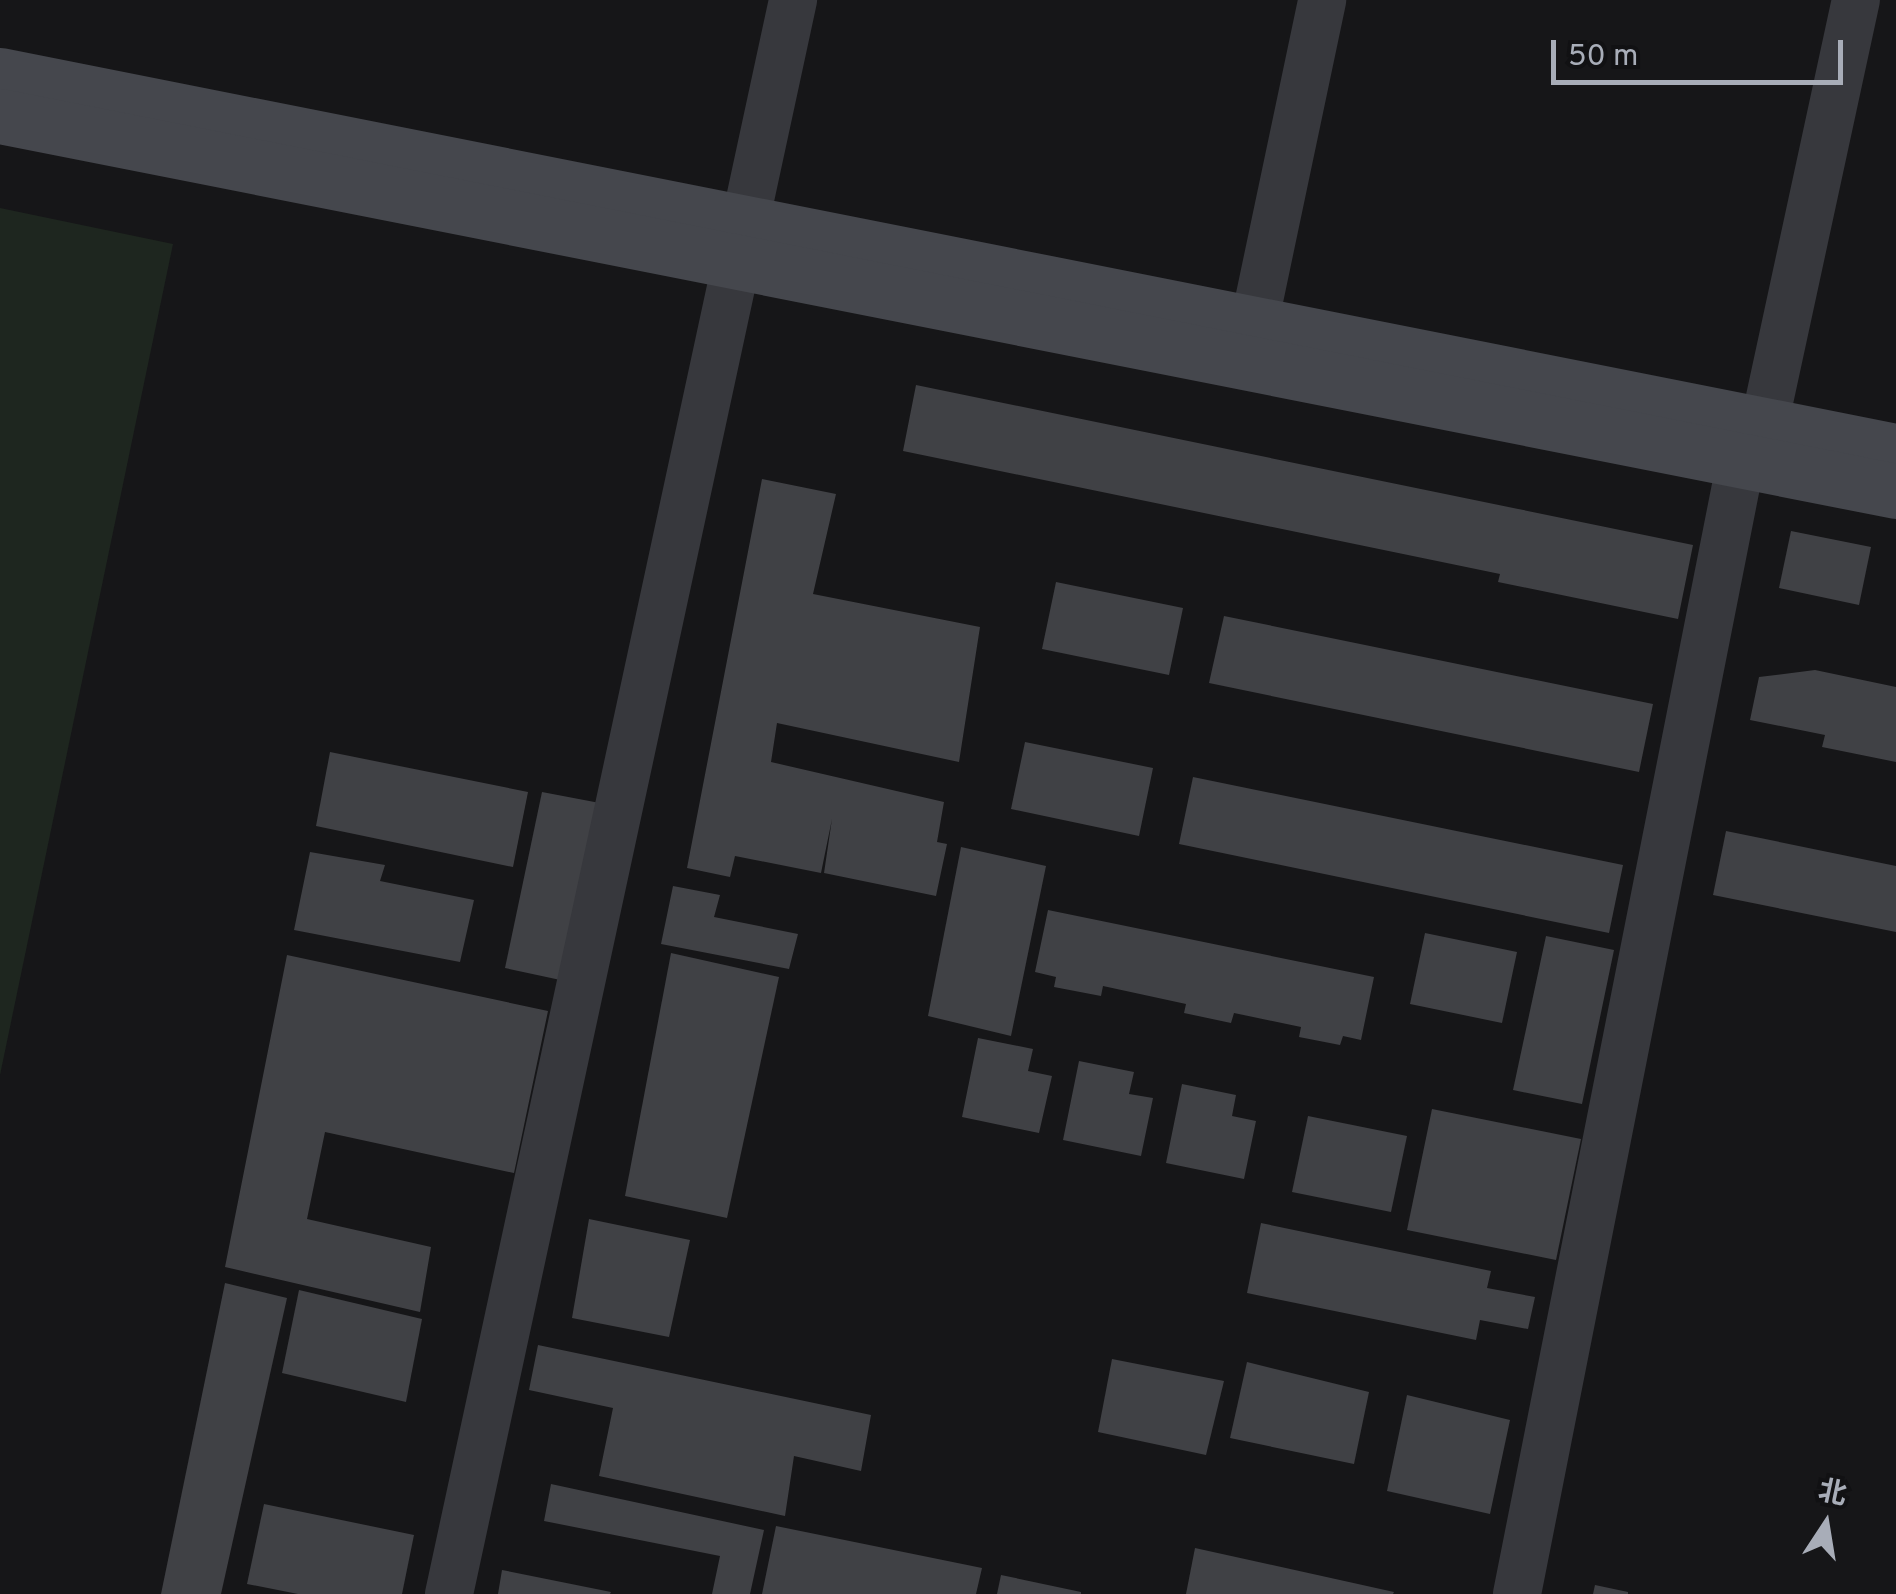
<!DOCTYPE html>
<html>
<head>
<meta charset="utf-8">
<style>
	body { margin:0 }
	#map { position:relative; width:1896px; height:1594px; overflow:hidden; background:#161618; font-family:Overpass,"Noto Sans SC",sans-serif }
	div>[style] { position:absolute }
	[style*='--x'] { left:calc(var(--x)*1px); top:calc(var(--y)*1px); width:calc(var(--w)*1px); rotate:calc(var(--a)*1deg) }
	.green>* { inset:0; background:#1e261f }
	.building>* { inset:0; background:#404145 }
	.street>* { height:48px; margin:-24px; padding:0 24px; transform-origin:24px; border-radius:24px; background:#37383d }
	.secondary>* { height:55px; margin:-27.5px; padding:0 27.5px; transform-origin:27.5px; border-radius:27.5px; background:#45474d }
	span { translate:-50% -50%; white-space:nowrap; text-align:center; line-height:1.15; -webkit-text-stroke:9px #111113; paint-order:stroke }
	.north { position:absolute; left:1776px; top:1474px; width:100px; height:100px; -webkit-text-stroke:8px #111113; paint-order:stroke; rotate:12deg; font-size:28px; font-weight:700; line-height:40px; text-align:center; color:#a8adb8 }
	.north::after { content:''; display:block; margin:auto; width:35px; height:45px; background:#a8adb8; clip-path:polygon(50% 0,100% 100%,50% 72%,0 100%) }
	.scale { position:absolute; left:1551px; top:40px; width:292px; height:45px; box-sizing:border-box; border:5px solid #a8adb8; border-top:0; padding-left:12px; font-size:30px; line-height:35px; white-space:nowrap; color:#a8adb8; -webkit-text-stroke:8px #111113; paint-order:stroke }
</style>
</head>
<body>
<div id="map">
	<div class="green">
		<div style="clip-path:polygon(0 208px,173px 244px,0 1075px)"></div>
	</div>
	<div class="building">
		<div style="clip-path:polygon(916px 385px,1693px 545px,1678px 619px,1498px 582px,1500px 574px,903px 451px)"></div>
		<div style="clip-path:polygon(762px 479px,836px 494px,813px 594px,980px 627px,959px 762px,777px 723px,771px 762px,944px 802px,937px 842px,947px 844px,936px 896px,824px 873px,832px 819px,821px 873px,735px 856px,730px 877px,687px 868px)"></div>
		<div style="clip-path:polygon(1791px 531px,1871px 547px,1859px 605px,1779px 588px)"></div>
		<div style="clip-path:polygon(1056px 582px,1183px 608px,1169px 675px,1042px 649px)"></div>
		<div style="clip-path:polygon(1224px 616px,1653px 704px,1639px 772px,1209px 683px)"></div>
		<div style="clip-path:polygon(1815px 670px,1896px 687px,1896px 762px,1822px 747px,1825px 735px,1750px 720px,1759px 677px)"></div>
		<div style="clip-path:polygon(1025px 742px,1153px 768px,1139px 836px,1011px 809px)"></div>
		<div style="clip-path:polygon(330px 752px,528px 792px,513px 867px,316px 826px)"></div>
		<div style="clip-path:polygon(1193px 777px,1623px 865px,1609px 933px,1179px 844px)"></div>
		<div style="clip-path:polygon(542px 792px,605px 804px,565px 981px,505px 968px)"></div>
		<div style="clip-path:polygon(1726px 831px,1896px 866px,1896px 932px,1713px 895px)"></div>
		<div style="clip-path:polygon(961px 847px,1046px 866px,1011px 1036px,928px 1016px)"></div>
		<div style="clip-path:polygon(310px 852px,385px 865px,380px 881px,474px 900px,460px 962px,294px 930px)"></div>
		<div style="clip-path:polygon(673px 886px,720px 895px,714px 917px,798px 934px,789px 969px,661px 944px)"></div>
		<div style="clip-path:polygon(1048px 910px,1374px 977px,1361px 1040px,1343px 1036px,1340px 1045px,1299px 1037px,1301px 1027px,1234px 1013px,1231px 1023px,1184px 1013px,1186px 1004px,1103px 986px,1101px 996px,1054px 987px,1056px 977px,1035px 972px)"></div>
		<div style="clip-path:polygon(1425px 933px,1517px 952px,1502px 1023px,1410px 1004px)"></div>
		<div style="clip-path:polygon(1546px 936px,1614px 950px,1582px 1104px,1513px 1090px)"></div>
		<div style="clip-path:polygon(671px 953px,779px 977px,727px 1218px,625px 1196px)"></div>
		<div style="clip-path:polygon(287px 955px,548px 1011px,514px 1173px,325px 1132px,307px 1219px,431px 1247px,420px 1312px,225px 1267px)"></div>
		<div style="clip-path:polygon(978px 1038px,1033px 1049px,1028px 1071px,1052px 1076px,1039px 1133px,962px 1117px)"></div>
		<div style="clip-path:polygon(1079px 1061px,1134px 1072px,1129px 1094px,1153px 1098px,1141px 1156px,1063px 1140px)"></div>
		<div style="clip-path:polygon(1182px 1084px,1236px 1095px,1232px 1116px,1256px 1121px,1244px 1179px,1166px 1163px)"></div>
		<div style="clip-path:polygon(1432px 1109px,1581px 1139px,1556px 1260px,1407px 1230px)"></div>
		<div style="clip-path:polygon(1308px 1116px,1407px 1136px,1391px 1212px,1292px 1192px)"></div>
		<div style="clip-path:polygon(589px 1219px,690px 1240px,669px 1337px,572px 1318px)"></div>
		<div style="clip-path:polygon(1261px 1223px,1491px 1271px,1487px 1288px,1535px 1297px,1528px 1329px,1480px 1320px,1476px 1340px,1247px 1293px)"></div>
		<div style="clip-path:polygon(225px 1283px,287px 1298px,221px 1594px,161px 1594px)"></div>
		<div style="clip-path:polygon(299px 1290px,422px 1319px,406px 1402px,282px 1373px)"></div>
		<div style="clip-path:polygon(538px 1345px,871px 1415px,861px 1471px,794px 1456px,785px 1516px,599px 1476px,613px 1408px,529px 1390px)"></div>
		<div style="clip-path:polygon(1112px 1359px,1224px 1381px,1206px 1455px,1098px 1432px)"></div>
		<div style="clip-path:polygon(1247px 1362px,1369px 1392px,1354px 1464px,1230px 1438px)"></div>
		<div style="clip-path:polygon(1407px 1395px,1510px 1420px,1490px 1514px,1387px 1491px)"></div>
		<div style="clip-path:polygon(551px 1484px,764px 1530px,750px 1594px,712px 1594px,720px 1556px,544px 1521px)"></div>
		<div style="clip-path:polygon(264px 1504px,414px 1535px,402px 1594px,298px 1594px,247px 1584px)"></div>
		<div style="clip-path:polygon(776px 1526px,982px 1568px,976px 1594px,762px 1594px)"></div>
		<div style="clip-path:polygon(1195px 1548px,1394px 1592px,1393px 1594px,1186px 1594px)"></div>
		<div style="clip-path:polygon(502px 1570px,611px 1592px,610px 1594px,498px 1594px)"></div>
		<div style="clip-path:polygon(1001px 1575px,1081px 1592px,1081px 1594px,997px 1594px)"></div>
		<div style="clip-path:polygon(1595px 1585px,1628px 1592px,1628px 1594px,1593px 1594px)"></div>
	</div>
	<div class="street">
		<div style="--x:1254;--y:324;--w:331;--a:-78.1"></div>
		<div style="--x:1764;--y:425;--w:435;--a:-77.8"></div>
		<div style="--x:449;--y:1594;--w:1631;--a:-77.82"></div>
		<div style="--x:1517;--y:1594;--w:1155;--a:-78.82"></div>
	</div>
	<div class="secondary">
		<div style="--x:0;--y:75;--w:1933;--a:11.22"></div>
		<div style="--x:0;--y:116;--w:1933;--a:11.19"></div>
	</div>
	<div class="north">北</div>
	<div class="scale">50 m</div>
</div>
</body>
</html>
